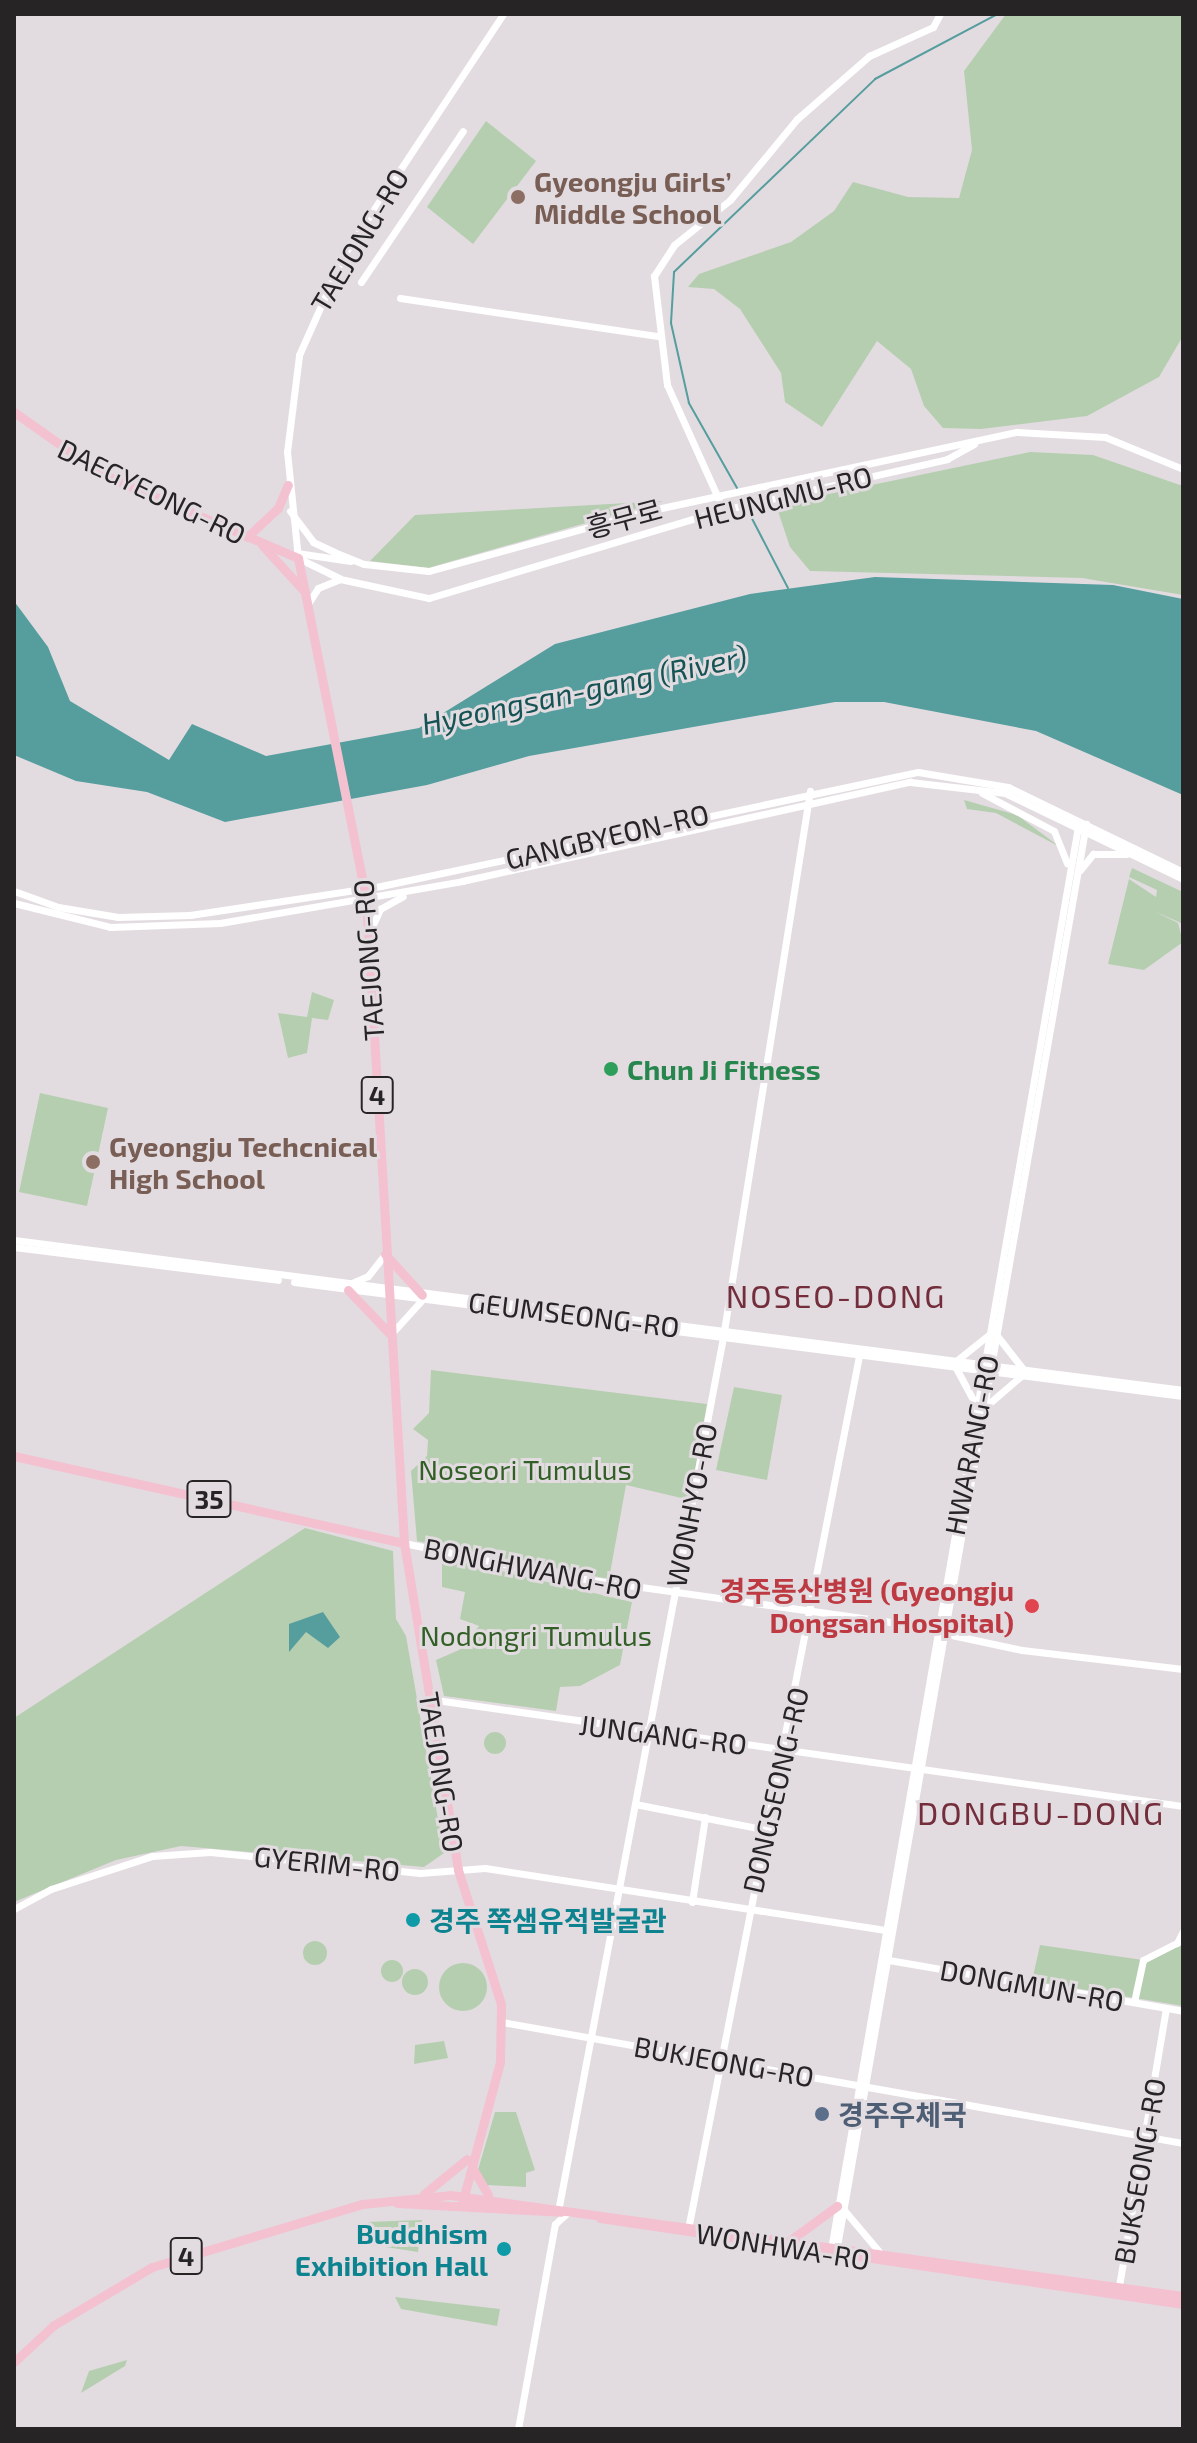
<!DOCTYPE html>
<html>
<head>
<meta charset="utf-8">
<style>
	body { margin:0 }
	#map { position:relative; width:1197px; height:2443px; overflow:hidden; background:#e2dce1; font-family:"Exo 2","Noto Sans KR",sans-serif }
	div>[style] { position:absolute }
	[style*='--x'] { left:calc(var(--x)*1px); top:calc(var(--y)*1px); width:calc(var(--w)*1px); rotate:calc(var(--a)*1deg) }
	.green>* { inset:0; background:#b6ceb0 }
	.round { border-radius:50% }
	.water>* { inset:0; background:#569d9e }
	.stream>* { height:2px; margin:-1px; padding:0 1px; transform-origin:1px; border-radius:1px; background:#569d9e }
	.minor>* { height:7px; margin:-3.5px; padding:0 3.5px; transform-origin:3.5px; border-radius:3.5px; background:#fff }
	.major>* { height:9px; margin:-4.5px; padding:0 4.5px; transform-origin:4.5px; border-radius:4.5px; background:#f4c1d0 }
	.dots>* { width:22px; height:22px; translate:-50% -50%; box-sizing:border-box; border:4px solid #e2dce1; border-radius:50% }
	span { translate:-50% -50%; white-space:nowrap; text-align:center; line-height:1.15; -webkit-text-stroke:6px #e2dce1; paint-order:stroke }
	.shield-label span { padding:2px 6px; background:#e2dce1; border:2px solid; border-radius:6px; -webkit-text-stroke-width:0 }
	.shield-label { font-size:26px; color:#272426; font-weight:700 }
	.education-label { font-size:28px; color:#785e54; font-weight:700 }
	.left { translate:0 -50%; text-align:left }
	.street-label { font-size:28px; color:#272426 }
	.leisure-label { font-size:28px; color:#27864d; font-weight:700 }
	.park-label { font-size:28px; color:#325f25 }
	.health-label { font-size:28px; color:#be3a42; font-weight:700 }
	.right { translate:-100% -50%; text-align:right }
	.culture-label { font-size:28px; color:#0d838f; font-weight:700 }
	.service-label { font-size:28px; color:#4e5e75; font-weight:700 }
	.water-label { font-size:30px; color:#155355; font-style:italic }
	.quarter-label { font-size:32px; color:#732d3b; letter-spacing:2px }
	.frame { position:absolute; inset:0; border:16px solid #272426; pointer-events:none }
</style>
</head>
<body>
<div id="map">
	<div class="green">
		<div style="clip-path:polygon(1006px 14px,1183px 14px,1183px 336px,1159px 377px,1087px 416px,981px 429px,943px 428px,924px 406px,911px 369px,877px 341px,822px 427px,785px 402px,781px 373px,740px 309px,714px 289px,688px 287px,699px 274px,791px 242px,834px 211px,853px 182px,908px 197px,959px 198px,972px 150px,964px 71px)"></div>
		<div style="clip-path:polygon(486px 121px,536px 161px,473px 244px,427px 207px)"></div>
		<div style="clip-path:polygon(1030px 452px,1093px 455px,1183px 486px,1183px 595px,1082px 578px,810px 571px,790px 547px,776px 505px)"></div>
		<div style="clip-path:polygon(663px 501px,428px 568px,370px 561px,415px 515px)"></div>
		<div style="clip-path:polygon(964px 800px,1017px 815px,1060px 847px,996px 813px,967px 809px)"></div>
		<div style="clip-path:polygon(1132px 868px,1183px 892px,1183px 924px,1154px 911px,1178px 923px,1183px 942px,1144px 970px,1108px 964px,1129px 879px,1156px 897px,1157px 890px,1129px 877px)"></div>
		<div style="clip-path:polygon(312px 992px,334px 1000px,328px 1020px,312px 1018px,307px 1053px,288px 1058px,278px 1013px,307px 1017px)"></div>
		<div style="clip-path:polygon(40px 1093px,108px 1108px,87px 1206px,19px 1192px)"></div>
		<div style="clip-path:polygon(431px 1370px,707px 1404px,690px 1500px,626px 1485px,609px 1579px,417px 1541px,411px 1471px,427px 1456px,428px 1440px,413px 1429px,429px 1413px)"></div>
		<div style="clip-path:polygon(734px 1387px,782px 1395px,767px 1480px,716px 1470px)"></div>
		<div style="clip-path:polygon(305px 1528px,393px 1551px,396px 1619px,406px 1636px,444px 1853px,424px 1867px,181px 1846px,116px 1860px,14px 1902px,14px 1718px)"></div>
		<div style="clip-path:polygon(442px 1557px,632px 1602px,620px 1665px,580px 1686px,560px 1687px,556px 1711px,444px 1696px,436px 1660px,459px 1650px,479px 1626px,460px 1619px,465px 1592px,442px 1587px)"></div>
		<div class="round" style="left:484px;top:1732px;width:22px;height:22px"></div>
		<div class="round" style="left:303px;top:1941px;width:24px;height:24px"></div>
		<div style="clip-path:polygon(1040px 1945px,1143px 1960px,1183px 1945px,1183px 2006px,1032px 1981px)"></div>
		<div class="round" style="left:381px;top:1960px;width:22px;height:22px"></div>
		<div class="round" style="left:439px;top:1963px;width:48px;height:48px"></div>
		<div class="round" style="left:402px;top:1969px;width:26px;height:26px"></div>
		<div style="clip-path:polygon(444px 2041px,448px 2058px,414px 2064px,415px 2045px)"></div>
		<div style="clip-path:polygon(495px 2112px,516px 2112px,535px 2170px,526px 2173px,526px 2187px,487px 2185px,478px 2170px)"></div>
		<div style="clip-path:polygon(422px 2220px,418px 2252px,360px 2243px,367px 2222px)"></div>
		<div style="clip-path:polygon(395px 2297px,500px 2309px,497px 2326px,401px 2309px)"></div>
		<div style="clip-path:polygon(127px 2360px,125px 2366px,81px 2393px,89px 2371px)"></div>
	</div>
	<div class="water">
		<div style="clip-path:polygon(875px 577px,1113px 585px,1183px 599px,1183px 795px,1036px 731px,884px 702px,835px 702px,529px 756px,427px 785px,225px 822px,147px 792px,76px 781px,14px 755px,14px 601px,48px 647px,70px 701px,169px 760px,192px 724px,266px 756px,419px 728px,555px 644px,750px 594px)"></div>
		<div style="clip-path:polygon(323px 1612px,340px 1637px,328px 1648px,306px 1632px,289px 1652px,289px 1624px)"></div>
	</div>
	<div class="stream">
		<div style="--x:737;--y:488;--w:98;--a:-119.5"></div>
		<div style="--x:689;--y:403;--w:82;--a:-102.7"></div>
		<div style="--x:671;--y:323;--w:51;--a:-86.6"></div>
		<div style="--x:674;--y:272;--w:279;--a:-43.8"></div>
		<div style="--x:875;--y:79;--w:139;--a:-27.9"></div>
		<div style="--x:747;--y:509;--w:89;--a:62.6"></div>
	</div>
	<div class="minor">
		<div style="--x:361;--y:282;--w:182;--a:-56"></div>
		<div style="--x:400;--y:298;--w:261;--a:8.4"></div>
		<div style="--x:719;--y:500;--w:126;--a:-114.3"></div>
		<div style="--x:667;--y:385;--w:110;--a:-96.8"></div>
		<div style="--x:654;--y:276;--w:37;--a:-57"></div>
		<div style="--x:674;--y:245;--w:72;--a:-38.8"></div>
		<div style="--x:730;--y:200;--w:105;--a:-50.4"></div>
		<div style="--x:797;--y:119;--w:96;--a:-41.2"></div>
		<div style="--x:869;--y:56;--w:70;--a:-24.4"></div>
		<div style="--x:933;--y:27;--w:15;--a:-62"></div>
		<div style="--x:290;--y:511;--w:39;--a:53"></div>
		<div style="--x:313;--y:542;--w:23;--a:25"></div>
		<div style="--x:334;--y:552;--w:32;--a:22"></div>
		<div style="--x:364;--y:564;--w:65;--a:6.1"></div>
		<div style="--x:429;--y:571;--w:222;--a:-15.4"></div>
		<div style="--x:643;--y:512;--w:382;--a:-12.1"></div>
		<div style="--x:1017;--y:432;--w:88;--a:3.3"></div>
		<div style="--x:1105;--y:437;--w:84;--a:22.3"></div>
		<div style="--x:297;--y:553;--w:54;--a:8.6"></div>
		<div style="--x:339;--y:578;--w:46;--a:-154"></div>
		<div style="--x:298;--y:558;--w:107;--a:-95.9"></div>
		<div style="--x:287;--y:452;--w:98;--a:-82.9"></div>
		<div style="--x:299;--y:355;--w:108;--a:-66"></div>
		<div style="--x:343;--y:256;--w:290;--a:-56.5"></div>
		<div style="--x:307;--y:605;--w:20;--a:-57"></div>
		<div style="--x:318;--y:588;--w:24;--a:-22"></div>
		<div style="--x:340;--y:579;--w:91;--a:12.1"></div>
		<div style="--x:429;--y:598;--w:307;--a:-16.7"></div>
		<div style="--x:723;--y:510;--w:230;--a:-12.8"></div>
		<div style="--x:947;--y:459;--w:31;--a:-29"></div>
		<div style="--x:982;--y:793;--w:81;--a:27.8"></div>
		<div style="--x:1054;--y:831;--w:35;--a:68"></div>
		<div style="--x:1080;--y:870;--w:21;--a:-51"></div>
		<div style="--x:1093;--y:854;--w:33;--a:0"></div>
		<div style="--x:14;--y:891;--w:47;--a:20"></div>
		<div style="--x:58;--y:907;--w:61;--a:9.5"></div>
		<div style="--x:118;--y:917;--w:72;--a:-1.6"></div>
		<div style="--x:190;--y:915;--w:193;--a:-8.6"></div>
		<div style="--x:381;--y:886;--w:549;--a:-11.99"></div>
		<div style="--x:918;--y:772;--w:91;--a:9.5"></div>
		<div style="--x:1008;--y:787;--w:195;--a:25.9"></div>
		<div style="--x:14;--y:903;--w:99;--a:14"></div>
		<div style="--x:110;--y:927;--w:110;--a:-2.1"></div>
		<div style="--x:220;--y:923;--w:246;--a:-9.8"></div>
		<div style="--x:462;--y:881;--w:459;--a:-12.5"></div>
		<div style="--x:910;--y:782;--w:96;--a:6.6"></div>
		<div style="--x:1005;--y:793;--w:198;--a:25.8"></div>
		<div style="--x:368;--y:936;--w:30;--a:-66"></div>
		<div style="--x:380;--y:909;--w:26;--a:-29"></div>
		<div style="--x:14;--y:1240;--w:1179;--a:7.31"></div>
		<div style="--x:14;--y:1247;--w:266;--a:7.1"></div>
		<div style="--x:294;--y:1282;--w:896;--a:7.31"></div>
		<div style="--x:352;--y:1283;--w:17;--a:-24"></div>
		<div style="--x:368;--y:1276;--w:28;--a:-52"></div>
		<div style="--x:392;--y:1333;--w:43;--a:-47.8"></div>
		<div style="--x:998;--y:1337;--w:39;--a:52"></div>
		<div style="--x:956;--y:1361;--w:45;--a:-38.7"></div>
		<div style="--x:956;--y:1368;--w:44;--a:61.7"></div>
		<div style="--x:986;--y:1406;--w:46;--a:-40.6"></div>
		<div style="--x:404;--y:1543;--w:155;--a:11.9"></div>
		<div style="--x:556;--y:1575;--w:338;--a:8"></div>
		<div style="--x:891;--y:1622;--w:134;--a:12.1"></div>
		<div style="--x:1022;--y:1650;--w:162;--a:6.7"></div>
		<div style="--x:429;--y:1699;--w:762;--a:8.08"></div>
		<div style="--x:635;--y:1804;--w:136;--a:11.1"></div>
		<div style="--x:692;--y:1902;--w:86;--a:-81.3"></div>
		<div style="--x:14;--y:1909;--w:42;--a:-28.4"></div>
		<div style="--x:51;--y:1889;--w:106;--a:-18.1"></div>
		<div style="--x:152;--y:1856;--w:58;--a:-3.9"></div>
		<div style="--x:210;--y:1852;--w:211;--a:5.7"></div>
		<div style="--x:420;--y:1873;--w:65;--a:-4.4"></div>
		<div style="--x:485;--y:1868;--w:405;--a:8.8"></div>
		<div style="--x:883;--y:1959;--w:304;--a:9.8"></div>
		<div style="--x:1134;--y:2002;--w:43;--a:-77.9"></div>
		<div style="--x:1143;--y:1960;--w:38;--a:-27"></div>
		<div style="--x:1177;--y:1943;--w:13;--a:-63"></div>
		<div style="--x:502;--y:2022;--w:692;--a:10.08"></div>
		<div style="--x:559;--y:2206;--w:884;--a:-79.31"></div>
		<div style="--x:723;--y:1337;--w:553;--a:-80.95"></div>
		<div style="--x:844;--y:2210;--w:57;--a:49.9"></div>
		<div style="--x:689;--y:2224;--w:890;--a:-78.92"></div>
		<div style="--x:831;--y:2249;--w:1449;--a:-80.15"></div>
		<div style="--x:836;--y:2252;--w:1450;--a:-80.07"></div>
		<div style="--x:1119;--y:2286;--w:282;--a:-80.4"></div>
		<div style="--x:518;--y:2429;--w:208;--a:-79.8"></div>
		<div style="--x:555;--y:2224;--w:15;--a:-42"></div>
	</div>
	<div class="major">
		<div style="--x:14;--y:412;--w:108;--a:35.2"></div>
		<div style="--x:102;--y:474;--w:213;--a:23.2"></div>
		<div style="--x:298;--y:558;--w:348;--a:78.7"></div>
		<div style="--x:366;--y:899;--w:645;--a:86.62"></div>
		<div style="--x:404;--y:1543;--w:331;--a:80.6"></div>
		<div style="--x:458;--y:1870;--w:141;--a:72.2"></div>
		<div style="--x:501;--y:2004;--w:58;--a:91"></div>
		<div style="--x:500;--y:2062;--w:147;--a:105"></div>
		<div style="--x:247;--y:537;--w:42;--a:-43.1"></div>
		<div style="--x:278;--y:508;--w:25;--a:-67"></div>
		<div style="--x:262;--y:545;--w:64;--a:47.5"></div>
		<div style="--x:385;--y:1254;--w:55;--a:47.9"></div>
		<div style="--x:348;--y:1290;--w:59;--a:46.4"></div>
		<div style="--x:14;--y:1456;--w:400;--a:12.6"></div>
		<div style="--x:472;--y:2167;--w:32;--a:60"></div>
		<div style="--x:424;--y:2194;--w:55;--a:-39.1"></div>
		<div style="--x:397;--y:2203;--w:164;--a:3.1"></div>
		<div style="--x:600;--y:2218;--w:589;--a:8.39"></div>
		<div style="--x:792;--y:2239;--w:56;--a:-36.3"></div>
		<div style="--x:14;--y:2362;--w:54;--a:-42.8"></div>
		<div style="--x:54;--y:2325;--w:114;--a:-30.6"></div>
		<div style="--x:152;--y:2267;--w:219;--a:-16.7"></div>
		<div style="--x:362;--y:2204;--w:88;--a:-5.8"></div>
		<div style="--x:450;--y:2195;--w:740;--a:7.85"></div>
	</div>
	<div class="dots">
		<div style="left:518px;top:197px;background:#8d6e63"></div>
		<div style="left:611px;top:1069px;background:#2e9e5b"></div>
		<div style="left:93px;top:1162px;background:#8d6e63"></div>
		<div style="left:1032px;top:1606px;background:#e0444e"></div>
		<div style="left:413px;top:1920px;background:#0f9aa8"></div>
		<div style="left:822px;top:2114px;background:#5c6f8a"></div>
		<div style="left:504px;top:2249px;background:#0f9aa8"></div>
	</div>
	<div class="shield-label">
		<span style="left:377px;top:1095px">4</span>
		<span style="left:209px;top:1499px">35</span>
		<span style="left:186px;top:2256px">4</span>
	</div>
	<div class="education-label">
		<span class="left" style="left:534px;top:197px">Gyeongju Girls’<br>Middle School</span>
		<span class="left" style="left:109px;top:1162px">Gyeongju Techcnical<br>High School</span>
	</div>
	<div class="street-label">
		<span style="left:359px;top:240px;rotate:-59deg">TAEJONG-RO</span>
		<span style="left:152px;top:491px;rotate:26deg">DAEGYEONG-RO</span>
		<span style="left:783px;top:497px;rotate:-14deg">HEUNGMU-RO</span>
		<span style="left:624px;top:518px;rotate:-15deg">흥무로</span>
		<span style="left:607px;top:836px;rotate:-13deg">GANGBYEON-RO</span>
		<span style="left:368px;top:960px;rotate:-94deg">TAEJONG-RO</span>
		<span style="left:574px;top:1314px;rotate:7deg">GEUMSEONG-RO</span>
		<span style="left:971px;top:1445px;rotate:-79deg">HWARANG-RO</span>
		<span style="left:691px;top:1505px;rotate:-79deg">WONHYO-RO</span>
		<span style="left:533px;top:1568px;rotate:11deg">BONGHWANG-RO</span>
		<span style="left:663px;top:1734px;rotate:7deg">JUNGANG-RO</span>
		<span style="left:442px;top:1772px;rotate:81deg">TAEJONG-RO</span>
		<span style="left:775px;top:1790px;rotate:-77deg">DONGSEONG-RO</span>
		<span style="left:327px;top:1863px;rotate:6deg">GYERIM-RO</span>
		<span style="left:1032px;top:1985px;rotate:10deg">DONGMUN-RO</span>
		<span style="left:724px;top:2061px;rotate:10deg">BUKJEONG-RO</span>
		<span style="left:1139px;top:2171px;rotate:-80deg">BUKSEONG-RO</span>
		<span style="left:783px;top:2246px;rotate:9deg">WONHWA-RO</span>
	</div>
	<div class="leisure-label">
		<span class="left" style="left:627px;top:1069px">Chun Ji Fitness</span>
	</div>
	<div class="park-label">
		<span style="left:525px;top:1469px">Noseori Tumulus</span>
		<span style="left:536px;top:1635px">Nodongri Tumulus</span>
	</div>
	<div class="health-label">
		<span class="right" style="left:1014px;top:1606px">경주동산병원 (Gyeongju<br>Dongsan Hospital)</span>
	</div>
	<div class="culture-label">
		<span class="left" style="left:429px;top:1920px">경주 쪽샘유적발굴관</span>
		<span class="right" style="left:488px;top:2249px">Buddhism<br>Exhibition Hall</span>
	</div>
	<div class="service-label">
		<span class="left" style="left:838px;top:2114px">경주우체국</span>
	</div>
	<div class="water-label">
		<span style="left:584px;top:689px;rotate:-12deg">Hyeongsan-gang (River)</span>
	</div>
	<div class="quarter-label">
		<span style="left:836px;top:1295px">NOSEO-DONG</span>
		<span style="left:1041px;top:1812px">DONGBU-DONG</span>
	</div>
	<div class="frame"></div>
</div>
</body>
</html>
